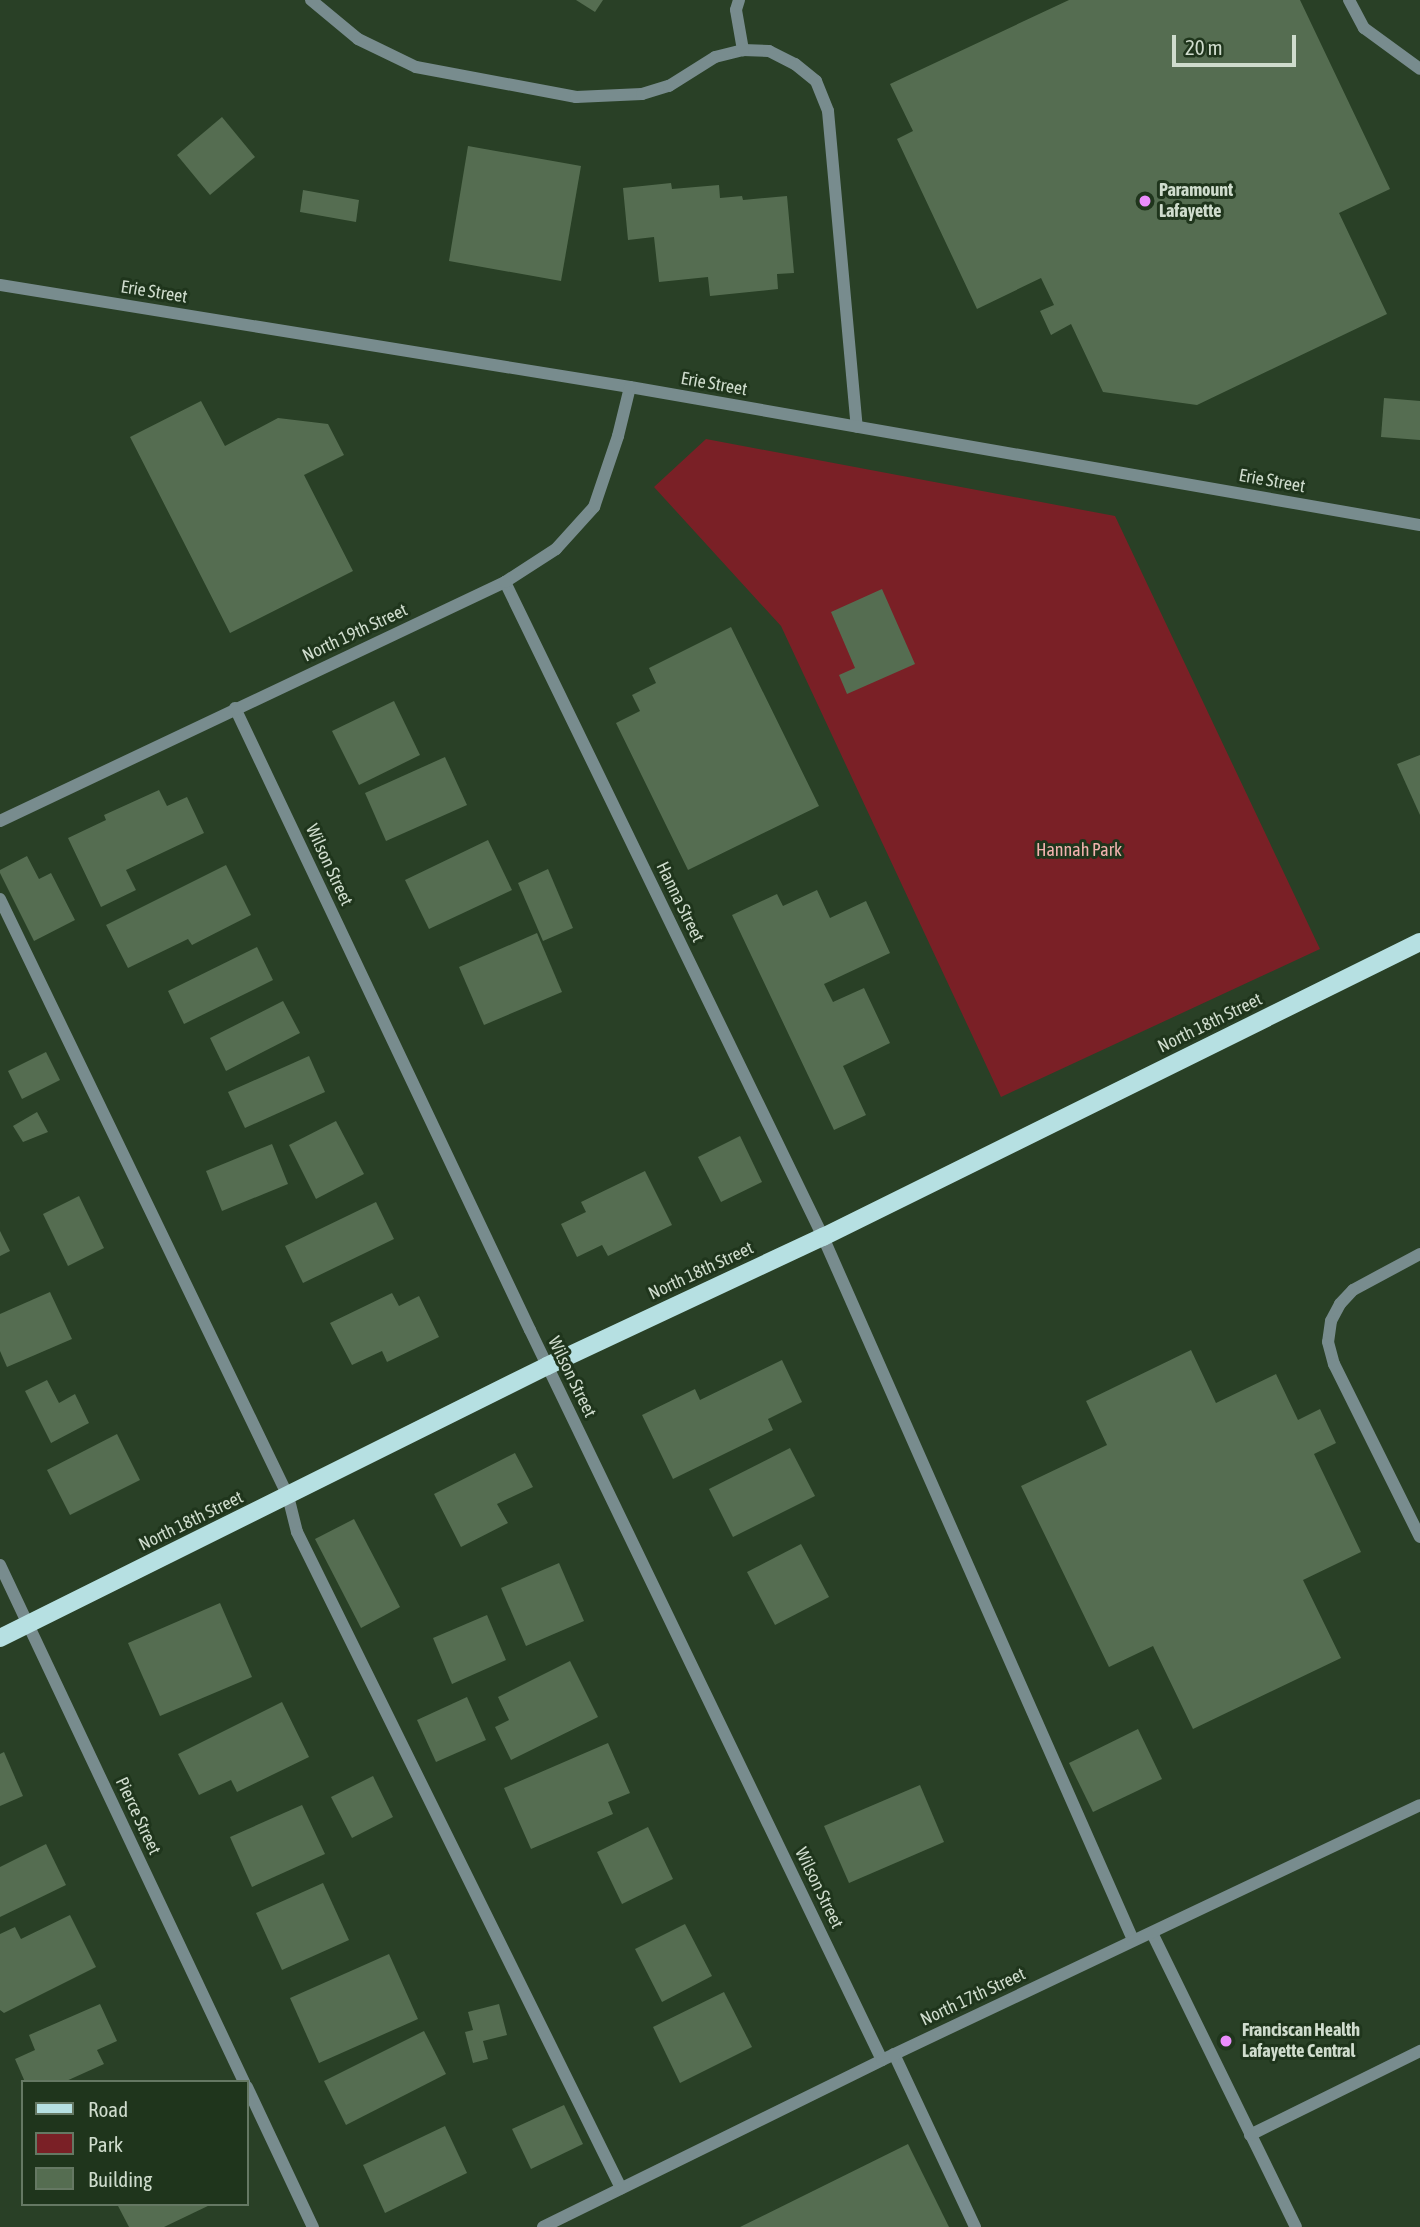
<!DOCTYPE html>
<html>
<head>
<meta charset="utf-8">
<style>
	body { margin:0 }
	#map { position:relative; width:1420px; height:2227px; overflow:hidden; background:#294026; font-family:"Asap Condensed",sans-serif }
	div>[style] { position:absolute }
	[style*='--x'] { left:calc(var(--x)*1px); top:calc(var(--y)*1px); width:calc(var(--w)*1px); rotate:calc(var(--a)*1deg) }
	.green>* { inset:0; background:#7a2026 }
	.building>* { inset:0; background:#556d51 }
	.minor>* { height:12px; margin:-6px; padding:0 6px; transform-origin:6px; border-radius:6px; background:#788c8e }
	.major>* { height:18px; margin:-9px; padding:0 9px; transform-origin:9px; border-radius:9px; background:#b6e0e2 }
	.dots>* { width:19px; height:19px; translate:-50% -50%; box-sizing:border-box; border:4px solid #1f351c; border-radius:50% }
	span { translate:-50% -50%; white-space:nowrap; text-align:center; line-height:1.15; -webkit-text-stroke:6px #1f351c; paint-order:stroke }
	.poi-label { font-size:18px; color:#cfdccd; font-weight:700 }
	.left { translate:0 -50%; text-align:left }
	.street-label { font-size:18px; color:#cfdccd }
	.park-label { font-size:18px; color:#f3b2af }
	.legend { position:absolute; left:21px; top:2080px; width:228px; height:126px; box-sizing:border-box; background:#1f351c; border:2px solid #657863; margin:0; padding:9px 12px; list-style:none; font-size:21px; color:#cfdccd }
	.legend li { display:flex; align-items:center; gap:14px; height:35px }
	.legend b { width:35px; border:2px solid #657863 }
	.scale { position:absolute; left:1172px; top:35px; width:124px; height:32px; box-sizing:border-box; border:4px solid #cfdccd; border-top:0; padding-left:9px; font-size:21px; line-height:24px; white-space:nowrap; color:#cfdccd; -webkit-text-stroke:5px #1f351c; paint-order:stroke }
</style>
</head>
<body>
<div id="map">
	<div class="green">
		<div style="clip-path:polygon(706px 439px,1115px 516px,1320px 949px,1001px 1097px,781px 626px,654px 487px)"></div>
	</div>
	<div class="building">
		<div style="clip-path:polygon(576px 0,603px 0,595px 12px)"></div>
		<div style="clip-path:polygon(1069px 0,1300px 0,1390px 189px,1339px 213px,1387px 314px,1197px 405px,1103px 392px,1071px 324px,1051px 335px,1040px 311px,1054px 305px,1041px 278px,977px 309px,897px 139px,913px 131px,890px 84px)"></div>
		<div style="clip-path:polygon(222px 117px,255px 157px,210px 195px,177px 155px)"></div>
		<div style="clip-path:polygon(468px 146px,581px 166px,561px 281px,449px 261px)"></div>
		<div style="clip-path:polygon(671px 183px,672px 189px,719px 185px,720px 198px,742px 196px,743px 200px,787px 196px,794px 273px,777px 274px,778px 289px,710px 296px,708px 277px,659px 282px,654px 237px,628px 240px,623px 188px)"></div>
		<div style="clip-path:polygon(303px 190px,359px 200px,356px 222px,300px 212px)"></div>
		<div style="clip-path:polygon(1384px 398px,1420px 401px,1420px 440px,1381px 437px)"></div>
		<div style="clip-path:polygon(201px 401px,225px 446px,278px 418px,328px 424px,344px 455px,304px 475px,353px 571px,230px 633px,130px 437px)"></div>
		<div style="clip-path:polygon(882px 589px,915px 664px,847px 694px,839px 675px,855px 668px,831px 612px)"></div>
		<div style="clip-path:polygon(731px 627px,819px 806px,688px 870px,616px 723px,640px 711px,632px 695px,656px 683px,649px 668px)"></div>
		<div style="clip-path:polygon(394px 701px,420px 755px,359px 785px,332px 731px)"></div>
		<div style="clip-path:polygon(1420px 755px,1420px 815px,1397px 764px)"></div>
		<div style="clip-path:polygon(445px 757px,467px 805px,386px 841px,365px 793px)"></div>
		<div style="clip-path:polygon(159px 790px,167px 806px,187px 797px,204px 833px,126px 870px,136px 890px,101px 907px,68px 838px,106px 820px,104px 815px)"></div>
		<div style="clip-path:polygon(488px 840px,512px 890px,429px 929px,405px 880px)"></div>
		<div style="clip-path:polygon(27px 856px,39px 879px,51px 873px,75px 920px,34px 941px,0 873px,0 870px)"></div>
		<div style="clip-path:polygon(226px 865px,251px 915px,192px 945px,188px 939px,128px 968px,106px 925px)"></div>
		<div style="clip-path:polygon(548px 869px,573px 928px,543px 941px,518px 883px)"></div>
		<div style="clip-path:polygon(817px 890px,830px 918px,866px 901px,890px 953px,824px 984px,833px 1002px,864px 988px,890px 1043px,843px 1066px,866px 1115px,834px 1130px,732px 915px,777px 894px,783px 906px)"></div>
		<div style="clip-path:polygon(537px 933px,562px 992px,484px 1025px,459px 967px)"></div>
		<div style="clip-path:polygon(257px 947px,273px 980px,184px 1024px,168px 991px)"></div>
		<div style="clip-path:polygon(283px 1001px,300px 1033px,226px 1071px,210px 1038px)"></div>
		<div style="clip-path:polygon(46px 1052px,60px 1080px,22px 1099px,8px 1071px)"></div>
		<div style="clip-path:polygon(309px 1056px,325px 1092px,245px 1128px,228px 1092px)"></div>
		<div style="clip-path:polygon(37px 1112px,48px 1132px,23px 1142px,13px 1126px)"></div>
		<div style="clip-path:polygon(336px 1121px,364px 1174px,316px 1199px,289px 1145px)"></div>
		<div style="clip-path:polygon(740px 1136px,762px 1182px,721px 1202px,698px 1157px)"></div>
		<div style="clip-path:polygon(272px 1144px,288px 1184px,222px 1211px,206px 1171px)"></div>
		<div style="clip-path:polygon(645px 1171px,672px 1225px,608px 1256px,602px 1245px,577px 1257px,561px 1224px,586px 1212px,581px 1202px)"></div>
		<div style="clip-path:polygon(79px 1196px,104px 1248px,68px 1266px,43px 1214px)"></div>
		<div style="clip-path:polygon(376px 1202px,394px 1239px,303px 1283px,285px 1246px)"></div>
		<div style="clip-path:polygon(0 1231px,10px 1251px,0 1256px)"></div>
		<div style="clip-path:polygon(50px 1292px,72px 1339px,7px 1367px,0 1351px,0 1314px)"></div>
		<div style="clip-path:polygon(392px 1293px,399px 1306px,419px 1296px,439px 1337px,387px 1362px,382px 1351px,352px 1365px,330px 1323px)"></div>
		<div style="clip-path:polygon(1191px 1350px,1216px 1403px,1276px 1374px,1298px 1420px,1320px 1409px,1336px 1443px,1314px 1454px,1361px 1552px,1303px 1580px,1341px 1658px,1193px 1729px,1153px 1646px,1109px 1667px,1021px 1486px,1107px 1445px,1086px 1401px)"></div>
		<div style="clip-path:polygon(782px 1360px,802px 1402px,768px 1419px,773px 1430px,673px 1479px,642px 1415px,695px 1389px,700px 1400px)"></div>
		<div style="clip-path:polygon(47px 1380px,59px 1403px,75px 1394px,89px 1423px,51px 1443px,25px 1391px)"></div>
		<div style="clip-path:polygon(117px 1434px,140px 1480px,70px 1515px,47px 1470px)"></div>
		<div style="clip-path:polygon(790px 1448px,815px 1496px,733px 1537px,709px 1489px)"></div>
		<div style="clip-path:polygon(515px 1453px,533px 1487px,497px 1504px,508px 1523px,461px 1547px,434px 1494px)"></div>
		<div style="clip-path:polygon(354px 1519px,400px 1607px,361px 1628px,315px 1539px)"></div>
		<div style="clip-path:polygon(801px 1544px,829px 1597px,775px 1625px,747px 1572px)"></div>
		<div style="clip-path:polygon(559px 1563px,584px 1621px,526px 1646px,501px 1588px)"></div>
		<div style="clip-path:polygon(220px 1603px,252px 1677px,160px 1716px,128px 1643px)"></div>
		<div style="clip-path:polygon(487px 1615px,506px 1660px,452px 1684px,433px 1638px)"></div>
		<div style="clip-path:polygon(570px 1661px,598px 1717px,511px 1760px,495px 1727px,509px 1720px,498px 1697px)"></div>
		<div style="clip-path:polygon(467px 1697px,486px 1740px,436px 1762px,417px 1720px)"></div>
		<div style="clip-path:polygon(282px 1702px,309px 1757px,237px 1792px,231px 1780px,199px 1795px,178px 1754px)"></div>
		<div style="clip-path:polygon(1138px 1729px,1162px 1779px,1093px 1812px,1069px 1763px)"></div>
		<div style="clip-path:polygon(608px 1743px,630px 1793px,608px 1802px,613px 1814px,531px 1849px,504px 1788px)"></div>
		<div style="clip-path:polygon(4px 1752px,23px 1796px,0 1806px,0 1754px)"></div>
		<div style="clip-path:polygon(373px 1776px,393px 1817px,352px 1838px,331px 1797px)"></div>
		<div style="clip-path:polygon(920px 1785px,944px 1842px,849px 1883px,824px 1826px)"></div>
		<div style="clip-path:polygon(302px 1805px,325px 1854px,252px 1887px,230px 1837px)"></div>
		<div style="clip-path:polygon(648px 1827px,673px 1879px,622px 1904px,597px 1852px)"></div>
		<div style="clip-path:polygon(46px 1844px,66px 1885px,0 1917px,0 1867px)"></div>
		<div style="clip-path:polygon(323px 1883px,349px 1940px,282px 1970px,256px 1913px)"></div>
		<div style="clip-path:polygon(70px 1915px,96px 1967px,4px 2013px,0 2010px,0 1934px,15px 1927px,21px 1939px)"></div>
		<div style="clip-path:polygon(685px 1924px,712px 1976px,662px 2002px,635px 1949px)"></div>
		<div style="clip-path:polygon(389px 1954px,418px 2019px,319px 2063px,290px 1998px)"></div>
		<div style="clip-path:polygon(724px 1992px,752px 2047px,680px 2083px,653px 2027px)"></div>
		<div style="clip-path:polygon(100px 2004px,117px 2041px,97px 2050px,104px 2064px,64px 2082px,25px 2082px,15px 2059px,35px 2050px,29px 2035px)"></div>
		<div style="clip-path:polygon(499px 2004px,507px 2035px,483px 2041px,488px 2059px,473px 2063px,465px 2032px,473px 2030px,468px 2012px)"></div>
		<div style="clip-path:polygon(424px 2031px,446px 2074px,346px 2125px,324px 2081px)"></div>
		<div style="clip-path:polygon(564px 2105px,583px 2144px,531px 2169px,512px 2129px)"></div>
		<div style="clip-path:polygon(445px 2126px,467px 2173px,385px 2213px,363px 2165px)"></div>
		<div style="clip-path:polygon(908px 2144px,949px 2227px,740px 2227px)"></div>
		<div style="clip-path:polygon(117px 2204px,212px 2204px,164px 2227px,129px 2227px)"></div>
	</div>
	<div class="minor">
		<div style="--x:311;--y:0;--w:61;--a:39.7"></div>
		<div style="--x:358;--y:39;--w:64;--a:25.8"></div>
		<div style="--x:416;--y:67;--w:163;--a:10.6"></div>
		<div style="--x:576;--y:97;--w:66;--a:-2.6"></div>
		<div style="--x:642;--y:94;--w:28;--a:-17"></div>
		<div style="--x:669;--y:86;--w:54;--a:-32.2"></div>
		<div style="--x:715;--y:57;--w:29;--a:-14"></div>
		<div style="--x:743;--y:50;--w:26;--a:2"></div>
		<div style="--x:769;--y:51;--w:29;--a:27"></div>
		<div style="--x:795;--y:64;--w:27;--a:39"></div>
		<div style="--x:816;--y:81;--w:32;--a:68"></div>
		<div style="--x:828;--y:111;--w:317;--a:84.8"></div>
		<div style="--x:739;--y:0;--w:10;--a:107"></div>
		<div style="--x:736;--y:10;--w:41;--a:80.1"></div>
		<div style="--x:1349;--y:0;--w:32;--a:62"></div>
		<div style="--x:1364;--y:28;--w:69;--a:36.2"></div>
		<div style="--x:0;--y:285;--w:638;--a:9.2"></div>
		<div style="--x:630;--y:387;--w:802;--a:9.91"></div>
		<div style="--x:505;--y:582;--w:728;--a:64.1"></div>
		<div style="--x:823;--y:1237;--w:768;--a:66.2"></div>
		<div style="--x:235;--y:708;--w:688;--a:64.63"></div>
		<div style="--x:530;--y:1330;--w:810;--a:64.26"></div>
		<div style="--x:0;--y:821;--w:559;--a:-25.33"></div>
		<div style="--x:505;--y:582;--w:61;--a:-32.9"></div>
		<div style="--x:556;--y:549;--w:57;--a:-47.9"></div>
		<div style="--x:594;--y:507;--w:75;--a:-71.3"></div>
		<div style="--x:618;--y:436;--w:50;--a:-76.2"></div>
		<div style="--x:0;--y:899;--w:663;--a:64.25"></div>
		<div style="--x:288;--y:1496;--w:37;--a:76"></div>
		<div style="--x:297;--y:1532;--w:732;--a:63.72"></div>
		<div style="--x:1420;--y:1254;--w:76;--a:151.8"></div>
		<div style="--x:1353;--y:1290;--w:19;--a:133"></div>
		<div style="--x:1340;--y:1304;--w:19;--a:118"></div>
		<div style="--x:1331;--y:1321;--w:21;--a:98"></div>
		<div style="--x:1328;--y:1342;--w:23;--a:75"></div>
		<div style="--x:1334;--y:1364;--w:193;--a:63.6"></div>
		<div style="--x:0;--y:1565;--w:572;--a:64.73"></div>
		<div style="--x:1152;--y:1933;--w:327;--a:63.9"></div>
		<div style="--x:894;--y:2054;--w:191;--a:64.9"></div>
		<div style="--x:247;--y:2087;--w:155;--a:64.8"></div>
		<div style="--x:1250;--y:2135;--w:190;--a:-26.3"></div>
		<div style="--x:543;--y:2227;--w:378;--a:-26.2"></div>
		<div style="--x:882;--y:2060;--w:595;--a:-25.36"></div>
	</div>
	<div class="major">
		<div style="--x:0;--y:1638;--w:611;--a:-26.44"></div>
		<div style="--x:547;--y:1366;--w:305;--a:-25.1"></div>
		<div style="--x:823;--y:1237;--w:666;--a:-26.3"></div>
	</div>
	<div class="dots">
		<div style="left:1145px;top:201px;background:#eb8dfc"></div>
		<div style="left:1226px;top:2041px;background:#eb8dfc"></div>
	</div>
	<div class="poi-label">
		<span class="left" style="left:1159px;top:201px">Paramount<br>Lafayette</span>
		<span class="left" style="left:1242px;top:2041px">Franciscan Health<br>Lafayette Central</span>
	</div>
	<div class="street-label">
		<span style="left:154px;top:292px;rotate:9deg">Erie Street</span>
		<span style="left:714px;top:384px;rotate:10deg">Erie Street</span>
		<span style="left:1272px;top:481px;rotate:10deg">Erie Street</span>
		<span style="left:355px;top:633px;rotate:-25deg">North 19th Street</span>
		<span style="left:329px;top:865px;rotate:65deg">Wilson Street</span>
		<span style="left:680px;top:902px;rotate:64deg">Hanna Street</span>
		<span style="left:1210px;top:1023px;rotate:-26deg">North 18th Street</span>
		<span style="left:701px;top:1271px;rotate:-25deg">North 18th Street</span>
		<span style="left:572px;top:1377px;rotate:64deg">Wilson Street</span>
		<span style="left:191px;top:1521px;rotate:-26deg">North 18th Street</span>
		<span style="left:138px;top:1816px;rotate:65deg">Pierce Street</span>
		<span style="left:819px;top:1888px;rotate:64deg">Wilson Street</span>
		<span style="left:973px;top:1997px;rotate:-25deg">North 17th Street</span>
	</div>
	<div class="park-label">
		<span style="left:1079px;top:850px">Hannah Park</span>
	</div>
	<ul class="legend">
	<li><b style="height:9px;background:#b6e0e2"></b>Road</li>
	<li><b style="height:19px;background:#7a2026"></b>Park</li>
	<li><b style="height:19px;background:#556d51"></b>Building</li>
	</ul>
	<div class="scale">20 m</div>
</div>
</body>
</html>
